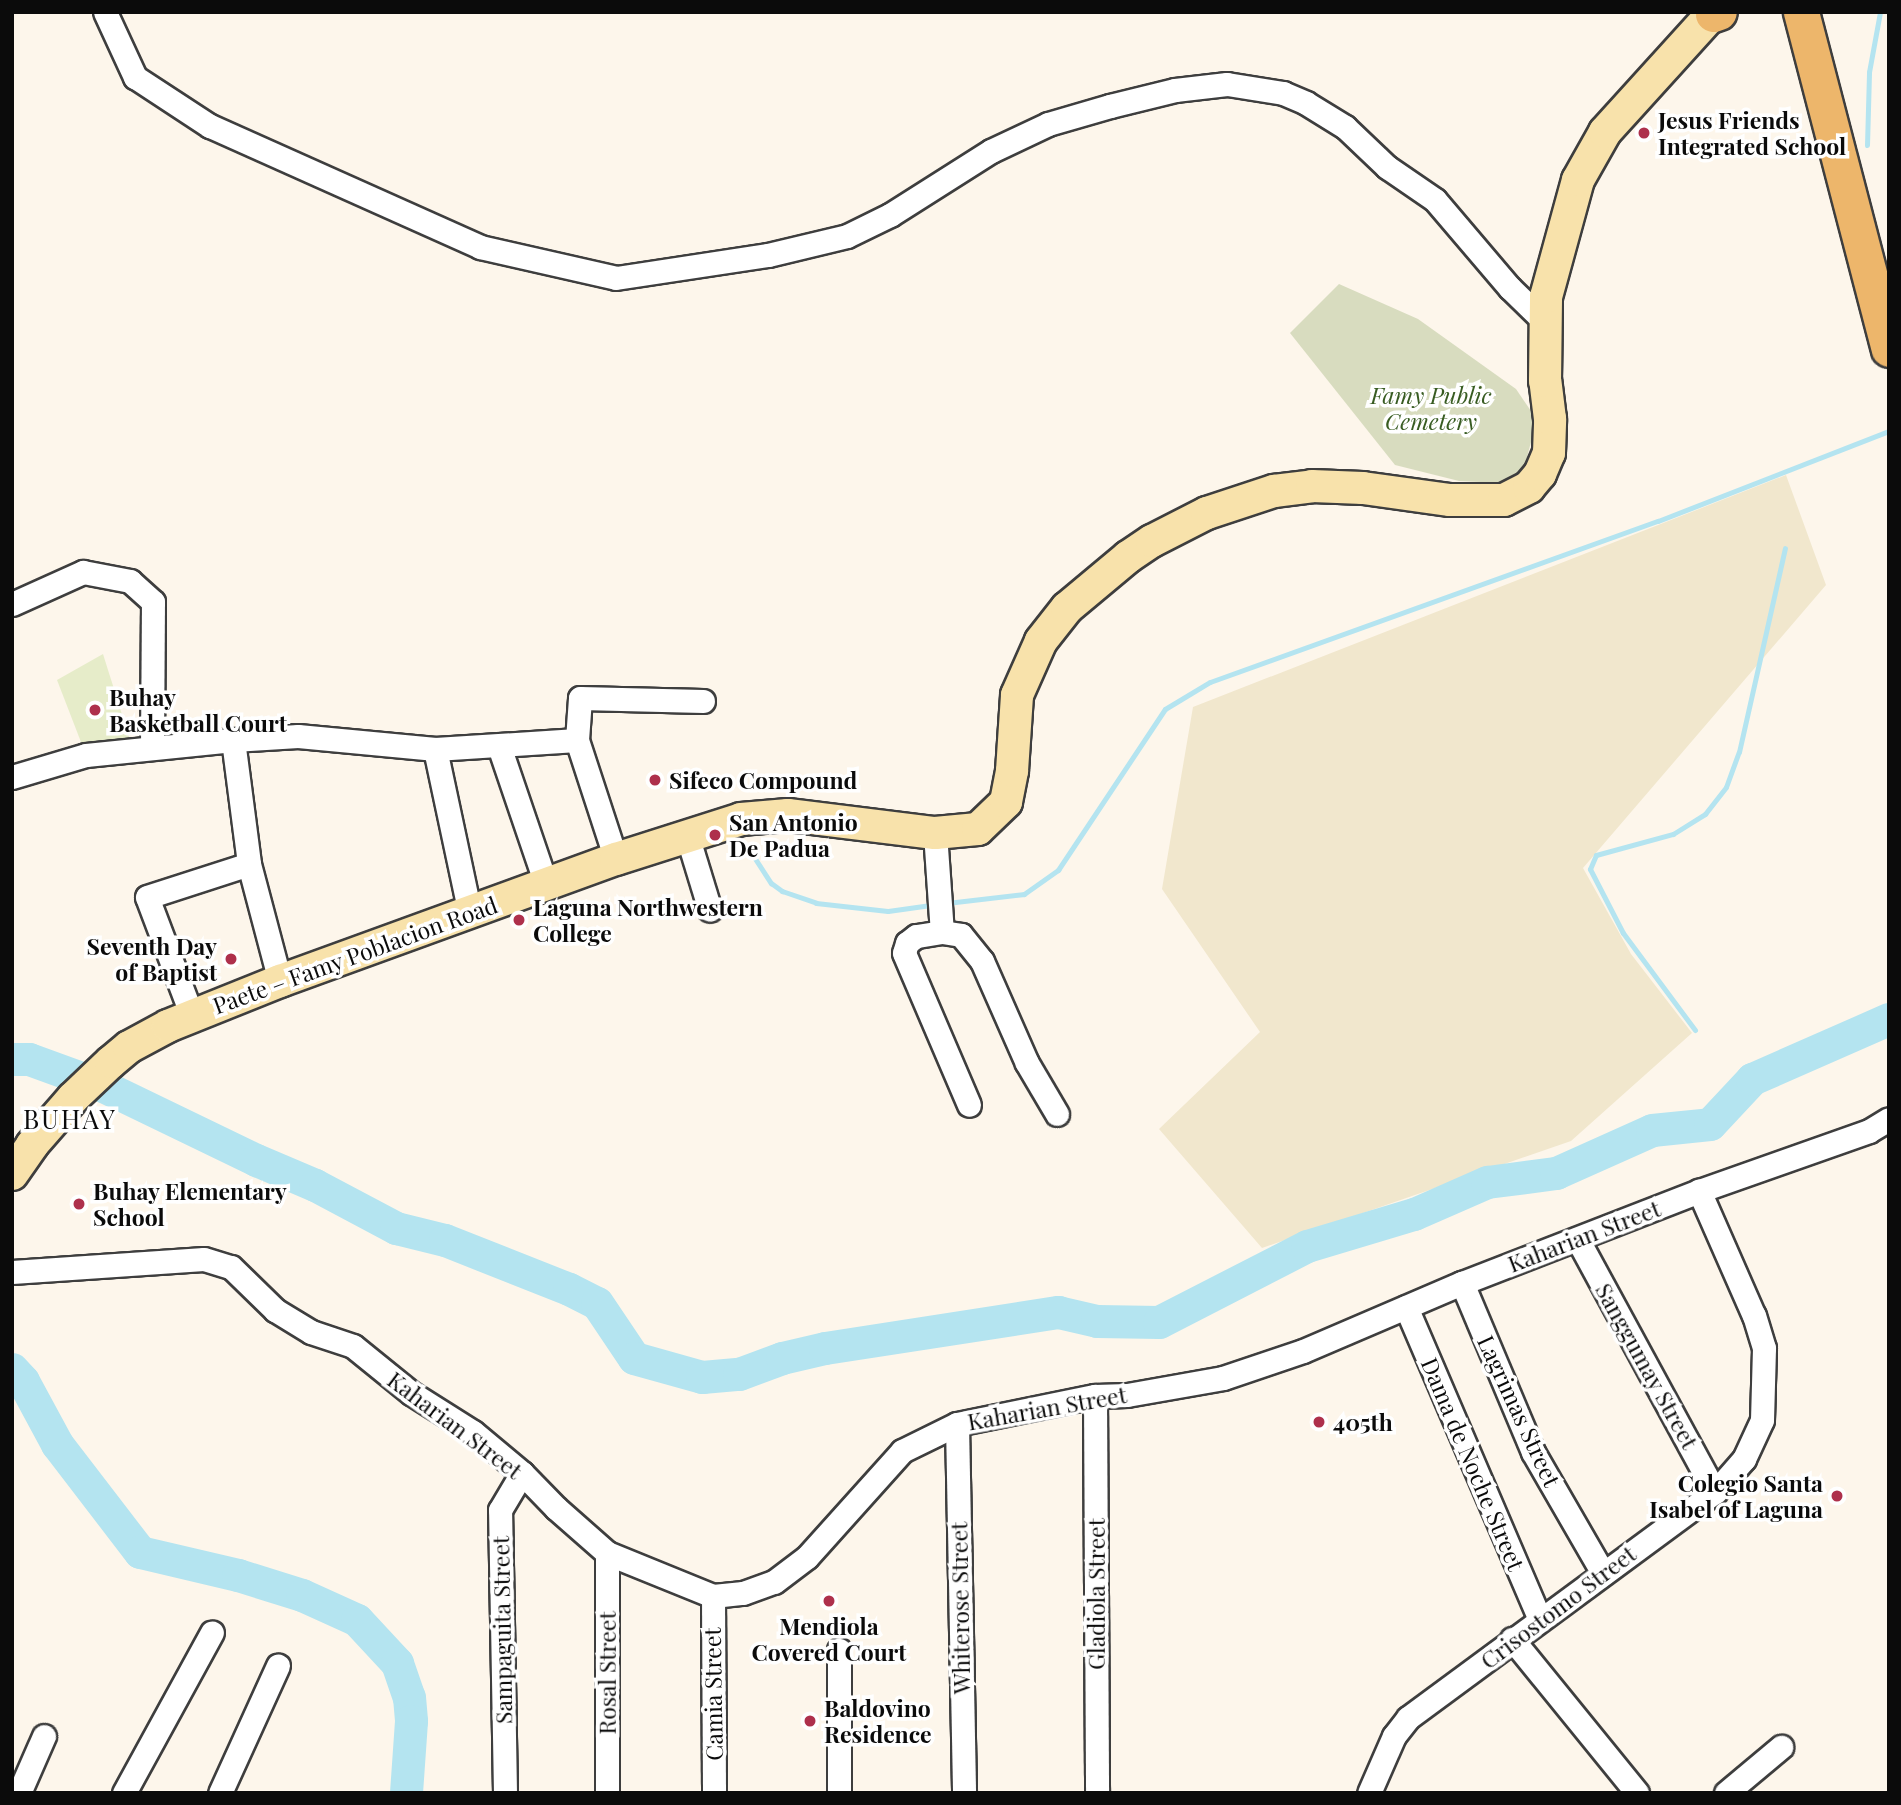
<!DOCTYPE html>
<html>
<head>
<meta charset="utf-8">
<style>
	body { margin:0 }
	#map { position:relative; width:1901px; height:1805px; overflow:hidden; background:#fdf6eb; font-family:"Playfair Display",serif }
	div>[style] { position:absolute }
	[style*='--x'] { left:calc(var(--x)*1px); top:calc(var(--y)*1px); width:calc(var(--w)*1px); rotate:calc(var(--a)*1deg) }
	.farmland>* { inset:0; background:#f1e7cd }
	.cemetery>* { inset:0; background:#d8dcbf }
	.pitch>* { inset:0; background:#e6ecc9 }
	.stream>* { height:5px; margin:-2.5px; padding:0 2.5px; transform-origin:2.5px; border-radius:2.5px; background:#b4e4f0 }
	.river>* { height:33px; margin:-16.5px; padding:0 16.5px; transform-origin:16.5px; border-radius:16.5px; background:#b4e4f0 }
	.roads { filter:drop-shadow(2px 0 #3e3e3e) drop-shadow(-2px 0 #3e3e3e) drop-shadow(0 2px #3e3e3e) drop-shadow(0 -2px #3e3e3e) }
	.minor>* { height:23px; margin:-11.5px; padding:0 11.5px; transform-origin:11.5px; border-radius:11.5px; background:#fff }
	.secondary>* { height:32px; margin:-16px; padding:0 16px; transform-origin:16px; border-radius:16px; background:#f8e2ab }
	.primary>* { height:35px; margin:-17.5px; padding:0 17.5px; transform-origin:17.5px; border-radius:17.5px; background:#edb66b }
	.dots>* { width:19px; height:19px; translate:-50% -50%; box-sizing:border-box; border:4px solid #fff; border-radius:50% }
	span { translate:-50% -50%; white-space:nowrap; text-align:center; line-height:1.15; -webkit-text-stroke:7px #fff; paint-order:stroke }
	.poi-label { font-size:23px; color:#0b0b0b; font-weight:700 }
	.left { translate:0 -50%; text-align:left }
	.right { translate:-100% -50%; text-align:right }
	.park-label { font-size:23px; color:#385c22; font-style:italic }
	.street-label { font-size:23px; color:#0b0b0b }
	.quarter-label { font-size:26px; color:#0b0b0b; letter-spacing:2px }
	.frame { position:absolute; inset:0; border:14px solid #0b0b0b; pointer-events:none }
</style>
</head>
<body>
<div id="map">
	<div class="farmland">
		<div style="clip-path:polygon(1786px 475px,1826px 585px,1583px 868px,1631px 954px,1692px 1033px,1571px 1141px,1262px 1248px,1159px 1129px,1260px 1032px,1162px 889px,1193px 707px)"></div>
	</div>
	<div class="cemetery">
		<div style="clip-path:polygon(1339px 284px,1418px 319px,1516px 389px,1537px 420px,1524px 468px,1503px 483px,1459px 481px,1395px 465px,1290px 333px)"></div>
	</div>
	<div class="pitch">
		<div style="clip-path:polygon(103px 654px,130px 740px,86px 755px,57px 680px)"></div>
	</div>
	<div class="stream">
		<div style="--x:1867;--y:145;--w:73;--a:-88.4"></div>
		<div style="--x:1869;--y:72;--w:61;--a:-79.6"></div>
		<div style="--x:752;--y:854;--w:35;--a:57"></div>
		<div style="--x:771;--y:883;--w:14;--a:36"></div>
		<div style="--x:782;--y:891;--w:36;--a:19"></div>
		<div style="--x:816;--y:903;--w:72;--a:6.3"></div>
		<div style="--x:888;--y:911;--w:43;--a:-7.9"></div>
		<div style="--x:947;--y:903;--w:78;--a:-6.7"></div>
		<div style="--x:1024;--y:894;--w:42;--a:-35.2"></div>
		<div style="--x:1058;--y:870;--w:193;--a:-56.4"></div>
		<div style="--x:1165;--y:709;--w:52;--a:-31"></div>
		<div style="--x:1210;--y:682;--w:476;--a:-19.8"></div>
		<div style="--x:1658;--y:521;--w:248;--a:-21.3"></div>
		<div style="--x:1695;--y:1030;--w:121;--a:-126.6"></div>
		<div style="--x:1623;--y:933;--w:72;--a:-117.3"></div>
		<div style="--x:1590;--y:869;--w:15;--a:-67"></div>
		<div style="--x:1596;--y:855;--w:80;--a:-15.3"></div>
		<div style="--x:1673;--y:834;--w:38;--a:-32"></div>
		<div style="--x:1705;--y:814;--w:34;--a:-52"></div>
		<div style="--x:1726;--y:787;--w:37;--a:-70"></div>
		<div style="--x:1739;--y:752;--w:209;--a:-77.3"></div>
	</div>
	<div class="river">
		<div style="--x:12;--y:1059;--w:17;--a:0"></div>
		<div style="--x:29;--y:1059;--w:79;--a:20"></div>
		<div style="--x:103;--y:1086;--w:170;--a:25.8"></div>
		<div style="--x:256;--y:1160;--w:64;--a:23"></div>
		<div style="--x:315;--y:1185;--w:92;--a:28"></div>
		<div style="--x:396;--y:1228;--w:50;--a:13.8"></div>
		<div style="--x:445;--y:1240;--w:133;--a:21.6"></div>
		<div style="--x:569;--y:1289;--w:31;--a:27"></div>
		<div style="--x:597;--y:1303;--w:66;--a:56.1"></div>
		<div style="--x:634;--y:1358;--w:71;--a:15.6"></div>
		<div style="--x:702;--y:1377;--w:37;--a:-5"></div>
		<div style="--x:739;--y:1374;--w:46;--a:-20.4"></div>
		<div style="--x:782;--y:1358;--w:44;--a:-13.1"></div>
		<div style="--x:825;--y:1348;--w:236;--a:-8.8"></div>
		<div style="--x:1058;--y:1312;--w:40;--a:13"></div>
		<div style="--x:1097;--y:1321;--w:62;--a:0.9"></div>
		<div style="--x:1159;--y:1322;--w:166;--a:-27.2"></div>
		<div style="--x:1307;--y:1246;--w:112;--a:-16.7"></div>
		<div style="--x:1414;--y:1214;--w:80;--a:-23.7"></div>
		<div style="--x:1487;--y:1182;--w:70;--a:-7.4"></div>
		<div style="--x:1556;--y:1173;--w:105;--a:-24.1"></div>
		<div style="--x:1652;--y:1130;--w:58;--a:-5.9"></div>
		<div style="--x:1710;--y:1124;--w:62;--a:-47"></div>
		<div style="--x:1752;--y:1079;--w:150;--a:-23.7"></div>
		<div style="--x:12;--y:1369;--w:16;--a:47"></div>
		<div style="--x:23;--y:1381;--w:72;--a:61.6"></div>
		<div style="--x:57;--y:1444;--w:136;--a:52.5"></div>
		<div style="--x:140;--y:1552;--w:101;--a:13.2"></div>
		<div style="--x:238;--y:1575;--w:67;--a:17.4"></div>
		<div style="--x:302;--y:1595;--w:60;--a:24.4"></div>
		<div style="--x:357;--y:1620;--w:59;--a:47.1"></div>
		<div style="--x:397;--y:1663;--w:36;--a:71"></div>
		<div style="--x:409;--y:1697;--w:24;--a:85"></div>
		<div style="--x:411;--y:1721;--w:72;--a:94"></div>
	</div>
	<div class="roads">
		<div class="minor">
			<div style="--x:105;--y:12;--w:72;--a:65.2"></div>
			<div style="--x:135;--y:77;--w:90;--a:33.2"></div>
			<div style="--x:210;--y:126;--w:296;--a:24.1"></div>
			<div style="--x:480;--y:247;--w:139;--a:12.8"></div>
			<div style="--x:616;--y:278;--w:154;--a:-8.6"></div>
			<div style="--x:768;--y:255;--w:81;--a:-13.5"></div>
			<div style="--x:847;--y:236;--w:48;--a:-26"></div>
			<div style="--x:890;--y:215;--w:120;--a:-32.4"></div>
			<div style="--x:991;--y:151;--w:63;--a:-25.3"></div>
			<div style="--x:1048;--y:124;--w:65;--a:-16.2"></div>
			<div style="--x:1110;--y:106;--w:67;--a:-13.8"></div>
			<div style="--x:1175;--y:90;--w:52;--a:-6.6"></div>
			<div style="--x:1227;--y:84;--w:57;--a:9.1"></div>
			<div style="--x:1283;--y:93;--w:25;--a:23"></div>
			<div style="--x:1306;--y:103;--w:46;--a:31.6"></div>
			<div style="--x:1345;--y:127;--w:58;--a:43.6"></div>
			<div style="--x:1387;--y:167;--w:58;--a:34.5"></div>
			<div style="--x:1435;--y:200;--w:116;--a:49.6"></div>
			<div style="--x:1510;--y:288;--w:49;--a:44.2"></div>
			<div style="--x:12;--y:604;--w:78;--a:-24.3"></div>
			<div style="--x:83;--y:572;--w:48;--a:10.8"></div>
			<div style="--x:130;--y:581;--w:31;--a:42"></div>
			<div style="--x:153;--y:602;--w:145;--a:90.4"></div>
			<div style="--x:233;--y:740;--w:125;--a:82.6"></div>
			<div style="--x:249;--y:864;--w:121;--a:75.2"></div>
			<div style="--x:577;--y:740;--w:125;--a:71.9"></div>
			<div style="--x:499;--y:746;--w:146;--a:71.2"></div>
			<div style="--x:435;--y:749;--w:168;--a:78"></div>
			<div style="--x:12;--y:777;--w:77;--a:-16.6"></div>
			<div style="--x:86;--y:755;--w:148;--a:-5.8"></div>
			<div style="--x:233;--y:740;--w:65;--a:-3.5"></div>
			<div style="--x:298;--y:736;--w:138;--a:5.4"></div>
			<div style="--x:435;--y:749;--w:142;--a:-3.6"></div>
			<div style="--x:577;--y:740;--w:42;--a:-85.9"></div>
			<div style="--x:580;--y:698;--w:123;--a:1.4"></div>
			<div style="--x:935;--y:833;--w:99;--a:86"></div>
			<div style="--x:942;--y:932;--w:19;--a:9"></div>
			<div style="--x:961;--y:935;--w:33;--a:51"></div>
			<div style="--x:982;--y:961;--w:111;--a:66.2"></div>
			<div style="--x:1027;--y:1063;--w:59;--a:59.5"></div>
			<div style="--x:687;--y:835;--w:78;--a:73"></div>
			<div style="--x:942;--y:932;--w:26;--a:171"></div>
			<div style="--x:916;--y:936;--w:11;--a:142"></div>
			<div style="--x:907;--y:943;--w:10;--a:107"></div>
			<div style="--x:904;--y:953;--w:165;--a:66.8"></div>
			<div style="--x:192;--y:1016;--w:127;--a:-110.7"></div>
			<div style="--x:147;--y:897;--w:107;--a:-17.9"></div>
			<div style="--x:1578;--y:1240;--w:287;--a:61.5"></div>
			<div style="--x:12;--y:1272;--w:192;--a:-3.9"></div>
			<div style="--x:204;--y:1259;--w:28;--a:17"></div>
			<div style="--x:231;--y:1267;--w:62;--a:44.3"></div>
			<div style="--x:275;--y:1310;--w:42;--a:31.4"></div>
			<div style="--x:311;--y:1332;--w:44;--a:18.4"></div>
			<div style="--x:353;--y:1346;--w:75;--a:39"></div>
			<div style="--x:411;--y:1393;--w:73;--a:32.2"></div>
			<div style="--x:473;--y:1432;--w:64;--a:39.9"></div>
			<div style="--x:522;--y:1473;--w:49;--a:45.8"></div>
			<div style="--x:556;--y:1508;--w:68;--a:41.4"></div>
			<div style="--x:607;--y:1553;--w:114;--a:22.1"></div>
			<div style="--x:713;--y:1596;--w:30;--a:-6"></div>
			<div style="--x:743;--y:1593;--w:33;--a:-20"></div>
			<div style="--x:774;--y:1582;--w:41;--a:-37.1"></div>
			<div style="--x:807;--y:1557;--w:142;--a:-48.1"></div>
			<div style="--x:902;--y:1451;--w:61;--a:-26.1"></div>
			<div style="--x:957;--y:1424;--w:141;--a:-11.5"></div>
			<div style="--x:1095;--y:1396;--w:32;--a:-2"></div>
			<div style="--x:1127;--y:1395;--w:97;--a:-10"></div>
			<div style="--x:1223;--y:1378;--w:84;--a:-18.6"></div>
			<div style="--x:1303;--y:1351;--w:173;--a:-23.2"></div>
			<div style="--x:1462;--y:1283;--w:254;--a:-21.2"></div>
			<div style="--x:1699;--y:1191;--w:180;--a:-19.4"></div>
			<div style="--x:1869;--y:1131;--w:23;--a:-31"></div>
			<div style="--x:1462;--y:1283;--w:183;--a:67.2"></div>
			<div style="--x:1533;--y:1452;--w:140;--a:60"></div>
			<div style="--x:1406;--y:1307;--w:340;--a:66.8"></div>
			<div style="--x:1095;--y:1396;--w:397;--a:89.7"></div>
			<div style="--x:957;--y:1424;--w:369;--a:88.9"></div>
			<div style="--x:713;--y:1596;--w:197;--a:89.7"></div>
			<div style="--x:1512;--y:1639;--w:198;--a:50.9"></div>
			<div style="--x:839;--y:1650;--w:143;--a:90"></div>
			<div style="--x:19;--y:1793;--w:62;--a:-66.3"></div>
			<div style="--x:124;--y:1793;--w:183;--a:-61.3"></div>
			<div style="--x:220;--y:1793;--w:140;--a:-65.5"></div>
			<div style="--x:505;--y:1793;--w:283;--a:-91"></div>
			<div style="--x:500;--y:1510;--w:43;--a:-59.3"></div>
			<div style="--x:607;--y:1793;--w:240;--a:-90"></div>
			<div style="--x:1369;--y:1793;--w:62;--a:-66.3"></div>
			<div style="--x:1394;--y:1736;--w:23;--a:-52"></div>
			<div style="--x:1408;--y:1718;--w:381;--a:-36.4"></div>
			<div style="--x:1715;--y:1492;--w:44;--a:-48.7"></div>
			<div style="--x:1744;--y:1459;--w:43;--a:-65.2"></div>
			<div style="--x:1762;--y:1420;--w:72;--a:-88.4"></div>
			<div style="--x:1764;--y:1348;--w:34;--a:-107"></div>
			<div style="--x:1754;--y:1316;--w:137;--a:-113.7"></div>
			<div style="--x:1726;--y:1793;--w:72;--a:-39.9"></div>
		</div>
		<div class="secondary">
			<div style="--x:12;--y:1174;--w:35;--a:-55"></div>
			<div style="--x:32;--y:1145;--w:62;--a:-48.9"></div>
			<div style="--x:73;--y:1098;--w:52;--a:-43.5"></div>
			<div style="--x:111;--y:1062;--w:23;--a:-40"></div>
			<div style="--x:129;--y:1047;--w:44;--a:-28.3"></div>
			<div style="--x:168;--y:1026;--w:121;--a:-21.9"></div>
			<div style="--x:280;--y:981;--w:357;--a:-20"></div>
			<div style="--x:616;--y:859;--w:131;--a:-17.7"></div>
			<div style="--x:741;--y:819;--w:47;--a:-4.9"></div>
			<div style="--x:788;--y:815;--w:148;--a:7"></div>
			<div style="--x:935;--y:833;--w:43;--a:-5.3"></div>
			<div style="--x:978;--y:829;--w:39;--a:-44"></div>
			<div style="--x:1006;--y:802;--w:32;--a:-79"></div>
			<div style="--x:1012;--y:771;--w:76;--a:-86.2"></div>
			<div style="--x:1017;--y:695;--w:59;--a:-66"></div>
			<div style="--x:1041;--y:641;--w:42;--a:-51.8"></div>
			<div style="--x:1067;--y:608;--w:80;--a:-39.9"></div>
			<div style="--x:1128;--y:557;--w:29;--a:-34"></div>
			<div style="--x:1152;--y:541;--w:62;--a:-27"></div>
			<div style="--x:1207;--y:513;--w:71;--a:-18.2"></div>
			<div style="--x:1274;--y:491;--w:38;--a:-7"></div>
			<div style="--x:1312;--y:486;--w:51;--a:2.2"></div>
			<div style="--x:1363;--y:488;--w:88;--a:7.9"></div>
			<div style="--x:1450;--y:500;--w:54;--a:0"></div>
			<div style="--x:1504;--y:500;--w:28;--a:-27"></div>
			<div style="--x:1529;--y:487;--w:17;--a:-50"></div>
			<div style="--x:1540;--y:474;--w:23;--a:-67"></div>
			<div style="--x:1549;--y:453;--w:34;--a:-88"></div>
			<div style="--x:1550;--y:419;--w:38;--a:-97"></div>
			<div style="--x:1545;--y:381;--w:84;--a:-89.3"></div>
			<div style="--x:1546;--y:297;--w:121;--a:-74.7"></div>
			<div style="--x:1578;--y:180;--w:55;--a:-60.6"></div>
			<div style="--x:1605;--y:132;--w:162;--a:-47.8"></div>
		</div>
		<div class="primary">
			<div style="--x:1801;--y:12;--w:348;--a:75.4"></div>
			<div style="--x:1713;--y:14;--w:6;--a:-18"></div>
		</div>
	</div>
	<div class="dots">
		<div style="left:1644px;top:133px;background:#ae304c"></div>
		<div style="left:95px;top:710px;background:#ae304c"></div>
		<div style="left:655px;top:780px;background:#ae304c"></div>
		<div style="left:715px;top:835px;background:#ae304c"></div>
		<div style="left:519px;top:920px;background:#ae304c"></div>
		<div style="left:231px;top:959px;background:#ae304c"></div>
		<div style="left:79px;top:1204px;background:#ae304c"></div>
		<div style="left:1319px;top:1422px;background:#ae304c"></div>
		<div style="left:1837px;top:1496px;background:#ae304c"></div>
		<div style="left:829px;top:1601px;background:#ae304c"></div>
		<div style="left:810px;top:1721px;background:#ae304c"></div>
	</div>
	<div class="poi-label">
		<span class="left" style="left:1658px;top:133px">Jesus Friends<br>Integrated School</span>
		<span class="left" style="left:109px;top:710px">Buhay<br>Basketball Court</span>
		<span class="left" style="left:669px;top:780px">Sifeco Compound</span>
		<span class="left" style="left:729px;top:835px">San Antonio<br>De Padua</span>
		<span class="left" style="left:533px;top:920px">Laguna Northwestern<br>College</span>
		<span class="right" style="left:217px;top:959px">Seventh Day<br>of Baptist</span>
		<span class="left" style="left:93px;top:1204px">Buhay Elementary<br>School</span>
		<span class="left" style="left:1333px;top:1422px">405th</span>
		<span class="right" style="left:1823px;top:1496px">Colegio Santa<br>Isabel of Laguna</span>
		<span style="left:829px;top:1639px">Mendiola<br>Covered Court</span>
		<span class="left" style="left:824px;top:1721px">Baldovino<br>Residence</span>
	</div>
	<div class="park-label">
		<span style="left:1431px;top:408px">Famy Public<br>Cemetery</span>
	</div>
	<div class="street-label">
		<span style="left:355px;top:955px;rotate:-20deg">Paete – Famy Poblacion Road</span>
		<span style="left:1584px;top:1236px;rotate:-21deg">Kaharian Street</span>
		<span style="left:1647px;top:1366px;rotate:61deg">Sanggumay Street</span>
		<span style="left:1047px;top:1408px;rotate:-10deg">Kaharian Street</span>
		<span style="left:1519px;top:1411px;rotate:65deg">Lagrimas Street</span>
		<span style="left:455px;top:1425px;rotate:37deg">Kaharian Street</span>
		<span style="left:1473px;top:1464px;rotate:67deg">Dama de Noche Street</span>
		<span style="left:1096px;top:1594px;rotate:-90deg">Gladiola Street</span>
		<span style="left:1558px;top:1607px;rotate:-37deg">Crisostomo Street</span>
		<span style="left:960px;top:1608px;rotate:-91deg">Whiterose Street</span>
		<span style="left:502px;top:1630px;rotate:-91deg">Sampaguita Street</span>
		<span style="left:607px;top:1673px;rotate:-90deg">Rosal Street</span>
		<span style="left:713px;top:1694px;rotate:-91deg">Camia Street</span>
	</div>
	<div class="quarter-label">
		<span style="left:70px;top:1119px">BUHAY</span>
	</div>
	<div class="frame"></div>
</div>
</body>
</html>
